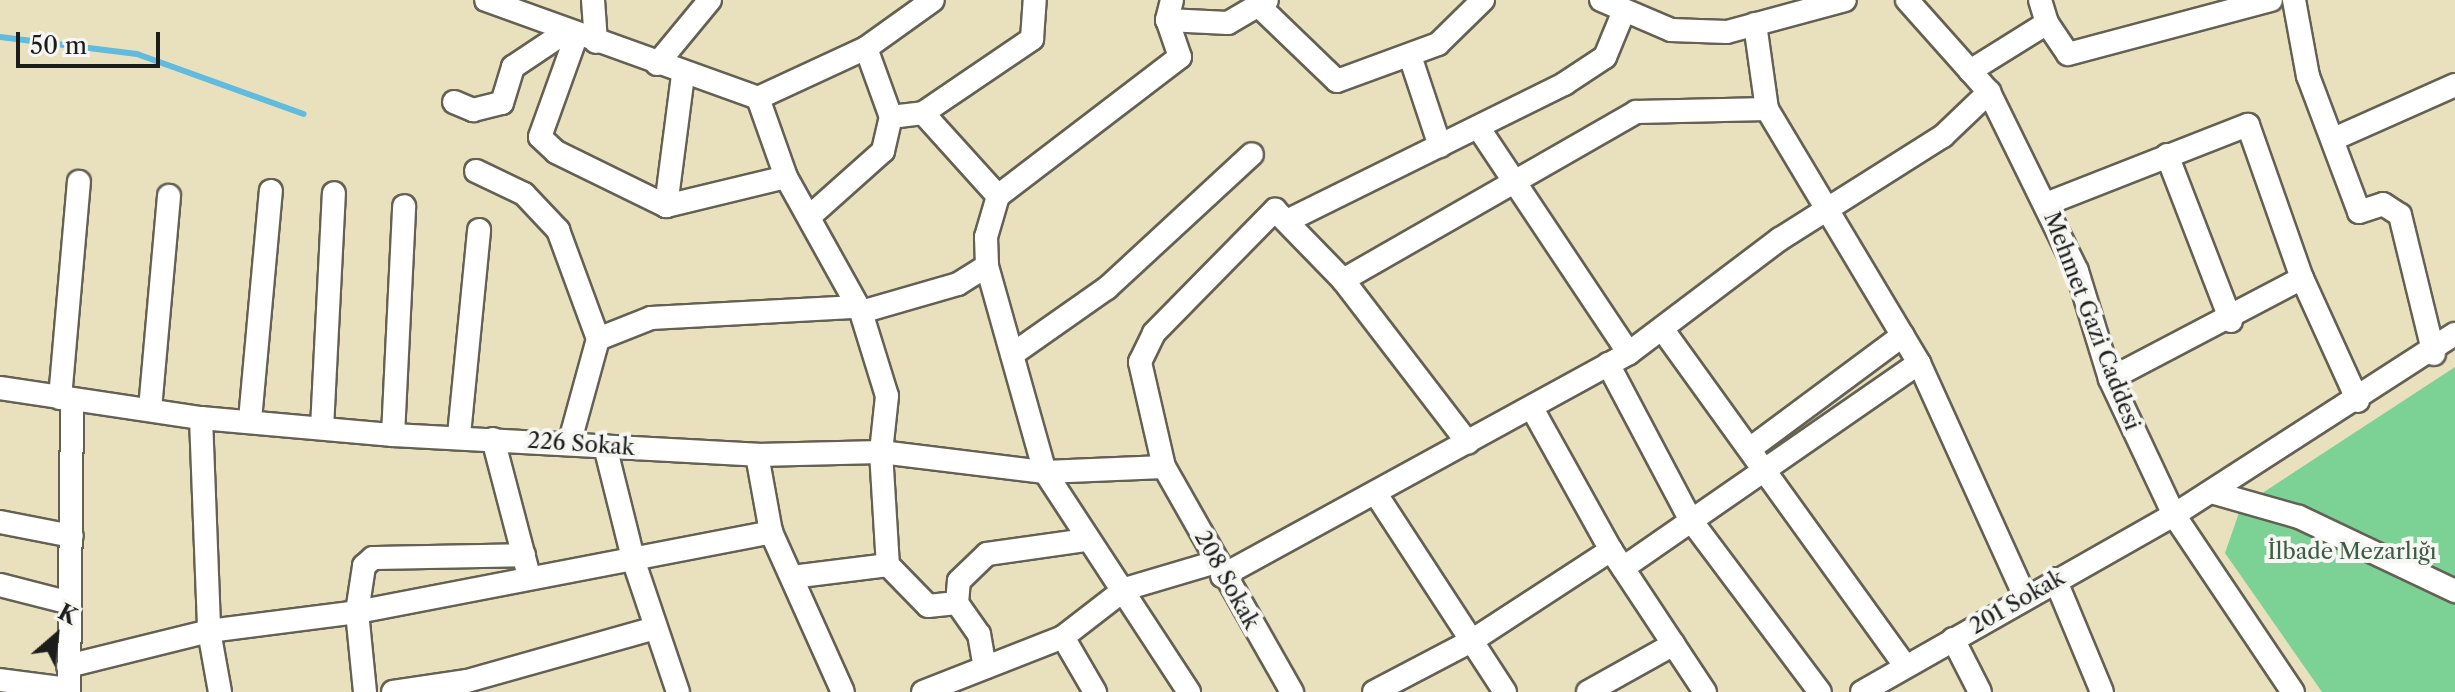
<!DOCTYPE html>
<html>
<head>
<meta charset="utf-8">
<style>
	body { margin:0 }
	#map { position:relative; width:2455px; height:692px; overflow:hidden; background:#e9e0bd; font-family:"Libre Caslon Text",serif }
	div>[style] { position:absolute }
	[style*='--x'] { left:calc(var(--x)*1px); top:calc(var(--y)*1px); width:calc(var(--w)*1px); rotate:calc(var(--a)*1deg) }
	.green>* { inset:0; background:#7cd195 }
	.stream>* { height:6px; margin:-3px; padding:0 3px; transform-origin:3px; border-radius:3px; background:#60bbde }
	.roads { filter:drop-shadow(2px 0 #646154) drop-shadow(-2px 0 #646154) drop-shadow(0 2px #646154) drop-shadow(0 -2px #646154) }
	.minor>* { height:22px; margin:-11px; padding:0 11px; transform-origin:11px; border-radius:11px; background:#fff }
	span { translate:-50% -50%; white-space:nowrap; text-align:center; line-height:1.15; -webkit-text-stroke:8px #f6f6f2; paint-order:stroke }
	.street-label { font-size:22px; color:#1c1c1c }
	.park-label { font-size:22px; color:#3e5b46 }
	.north { position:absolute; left:16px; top:596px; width:80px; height:80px; -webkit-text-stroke:6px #f6f6f2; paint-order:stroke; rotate:28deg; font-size:22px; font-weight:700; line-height:32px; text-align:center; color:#1c1c1c }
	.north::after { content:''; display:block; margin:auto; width:28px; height:36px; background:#1c1c1c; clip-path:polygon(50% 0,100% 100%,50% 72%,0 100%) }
	.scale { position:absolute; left:16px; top:32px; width:144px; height:36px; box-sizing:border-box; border:4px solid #1c1c1c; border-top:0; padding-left:10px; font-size:24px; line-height:28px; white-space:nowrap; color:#1c1c1c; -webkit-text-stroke:6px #f6f6f2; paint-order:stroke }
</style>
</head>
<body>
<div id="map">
	<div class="green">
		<div style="clip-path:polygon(2455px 367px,2455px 692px,2322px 692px,2225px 553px,2241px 507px)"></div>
	</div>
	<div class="stream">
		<div style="--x:0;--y:37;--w:138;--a:7.1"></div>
		<div style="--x:137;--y:54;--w:177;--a:19.8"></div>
	</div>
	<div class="roads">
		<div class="minor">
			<div style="--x:486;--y:0;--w:289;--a:19.8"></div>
			<div style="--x:758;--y:98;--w:119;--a:-24.8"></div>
			<div style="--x:866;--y:48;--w:82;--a:-35.6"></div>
			<div style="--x:593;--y:0;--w:42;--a:85.9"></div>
			<div style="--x:1601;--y:0;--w:76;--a:23.2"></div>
			<div style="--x:1671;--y:30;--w:56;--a:2"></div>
			<div style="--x:1727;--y:32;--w:122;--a:-15.2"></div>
			<div style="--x:1907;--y:0;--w:123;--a:48.3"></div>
			<div style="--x:1989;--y:92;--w:199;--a:63.8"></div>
			<div style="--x:2077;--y:271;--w:113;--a:73"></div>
			<div style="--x:2110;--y:379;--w:150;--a:64.8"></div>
			<div style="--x:2174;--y:515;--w:213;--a:56.1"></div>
			<div style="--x:2040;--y:0;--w:24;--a:73"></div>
			<div style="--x:2294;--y:0;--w:77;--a:79.6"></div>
			<div style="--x:2308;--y:76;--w:145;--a:69.4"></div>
			<div style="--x:2359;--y:212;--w:25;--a:-18"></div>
			<div style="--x:2383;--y:204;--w:20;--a:33"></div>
			<div style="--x:2400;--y:215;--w:143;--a:76.3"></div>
			<div style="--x:1259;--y:6;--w:108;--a:43.9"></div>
			<div style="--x:1337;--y:81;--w:108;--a:-20.1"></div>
			<div style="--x:1438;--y:44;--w:63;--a:-44.4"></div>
			<div style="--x:1167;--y:20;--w:61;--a:2.8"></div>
			<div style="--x:1228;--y:23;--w:45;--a:-30.5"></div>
			<div style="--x:1755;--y:24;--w:86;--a:82"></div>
			<div style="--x:1767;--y:109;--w:296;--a:59.1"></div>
			<div style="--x:1919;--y:363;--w:255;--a:65.6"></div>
			<div style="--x:577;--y:34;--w:109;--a:109.8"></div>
			<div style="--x:540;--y:137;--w:22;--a:43"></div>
			<div style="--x:556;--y:152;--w:123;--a:26.1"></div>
			<div style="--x:666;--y:206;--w:123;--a:-13.6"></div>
			<div style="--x:866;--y:48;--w:73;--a:70.1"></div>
			<div style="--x:891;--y:117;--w:32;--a:-7"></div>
			<div style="--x:923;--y:113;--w:112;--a:47.9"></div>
			<div style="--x:998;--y:196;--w:43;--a:106.3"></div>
			<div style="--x:986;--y:237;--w:29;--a:88"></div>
			<div style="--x:987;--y:266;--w:214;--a:74.3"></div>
			<div style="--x:1045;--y:472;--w:263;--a:56.8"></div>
			<div style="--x:1410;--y:56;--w:95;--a:71.6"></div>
			<div style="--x:657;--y:64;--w:83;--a:-50.4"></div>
			<div style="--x:1970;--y:71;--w:91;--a:-31.9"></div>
			<div style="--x:2047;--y:23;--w:37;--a:56"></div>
			<div style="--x:2068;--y:54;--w:210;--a:-14.9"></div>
			<div style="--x:758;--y:98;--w:84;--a:70.5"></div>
			<div style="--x:786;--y:177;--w:154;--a:60.9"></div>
			<div style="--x:861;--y:312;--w:88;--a:72.8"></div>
			<div style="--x:887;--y:396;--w:56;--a:96.1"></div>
			<div style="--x:881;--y:452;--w:113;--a:86.5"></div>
			<div style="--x:888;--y:565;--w:57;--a:45.7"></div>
			<div style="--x:928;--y:606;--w:29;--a:-6"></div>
			<div style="--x:957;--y:603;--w:38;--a:55"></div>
			<div style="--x:979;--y:634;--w:34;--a:80"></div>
			<div style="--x:454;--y:102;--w:21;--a:23"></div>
			<div style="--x:473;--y:110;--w:30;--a:-14"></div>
			<div style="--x:502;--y:103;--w:38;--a:-73"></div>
			<div style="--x:513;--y:67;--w:65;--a:-33.7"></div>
			<div style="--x:923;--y:113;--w:132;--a:-34.2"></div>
			<div style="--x:1032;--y:39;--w:39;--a:-86"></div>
			<div style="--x:1480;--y:130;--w:268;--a:56.3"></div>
			<div style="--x:2336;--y:138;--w:130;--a:-24"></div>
			<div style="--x:2167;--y:155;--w:178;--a:68.9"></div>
			<div style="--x:476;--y:171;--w:53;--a:25.6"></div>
			<div style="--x:524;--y:194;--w:50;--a:46.6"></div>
			<div style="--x:558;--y:230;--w:116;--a:69.8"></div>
			<div style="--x:598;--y:339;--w:109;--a:105.4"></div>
			<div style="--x:998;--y:196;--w:229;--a:-37.4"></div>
			<div style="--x:1180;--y:57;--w:39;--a:-109"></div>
			<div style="--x:1167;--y:20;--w:21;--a:-76"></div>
			<div style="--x:2046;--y:204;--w:217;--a:-21.4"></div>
			<div style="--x:2248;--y:125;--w:162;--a:70.6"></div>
			<div style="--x:2302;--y:278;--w:135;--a:65.5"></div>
			<div style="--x:666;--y:206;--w:132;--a:-82.6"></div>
			<div style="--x:809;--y:217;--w:99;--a:-41.7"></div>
			<div style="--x:883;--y:151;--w:35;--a:-77"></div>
			<div style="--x:1291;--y:219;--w:305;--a:-26.3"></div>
			<div style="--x:1564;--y:84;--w:49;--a:-33.4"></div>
			<div style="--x:1605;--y:57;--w:50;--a:-67.6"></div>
			<div style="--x:1343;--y:280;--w:338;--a:-29.8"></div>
			<div style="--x:1636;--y:112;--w:131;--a:-1.3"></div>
			<div style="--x:861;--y:312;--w:101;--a:-16.1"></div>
			<div style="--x:958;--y:284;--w:34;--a:-32"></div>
			<div style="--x:1663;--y:330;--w:415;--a:54.2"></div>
			<div style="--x:598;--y:339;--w:57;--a:-21.6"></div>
			<div style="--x:651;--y:318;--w:206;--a:-3.1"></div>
			<div style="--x:1013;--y:354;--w:115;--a:-35.1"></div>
			<div style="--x:1107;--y:288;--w:197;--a:-42.7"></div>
			<div style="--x:1608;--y:364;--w:175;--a:62.1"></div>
			<div style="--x:1690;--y:519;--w:216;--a:53.1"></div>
			<div style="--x:2110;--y:379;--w:217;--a:-27.7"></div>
			<div style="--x:0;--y:388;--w:203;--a:8.5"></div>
			<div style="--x:201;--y:418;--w:193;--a:5.1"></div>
			<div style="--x:393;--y:435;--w:365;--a:3.1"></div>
			<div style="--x:757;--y:455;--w:124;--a:-1.4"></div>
			<div style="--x:881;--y:452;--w:165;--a:7"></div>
			<div style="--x:1045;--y:472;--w:119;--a:-2.4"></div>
			<div style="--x:60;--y:398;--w:217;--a:-85"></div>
			<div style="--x:150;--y:409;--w:214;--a:-84.9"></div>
			<div style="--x:1533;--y:410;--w:160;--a:60.9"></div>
			<div style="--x:1611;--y:550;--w:170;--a:56.5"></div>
			<div style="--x:201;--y:418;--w:213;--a:87.8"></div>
			<div style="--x:209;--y:631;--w:62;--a:79.8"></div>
			<div style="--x:250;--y:420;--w:230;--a:-84.8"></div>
			<div style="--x:322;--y:428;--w:235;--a:-87.1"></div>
			<div style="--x:393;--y:435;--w:229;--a:-87.2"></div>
			<div style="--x:459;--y:435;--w:206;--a:-84.4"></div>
			<div style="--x:493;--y:439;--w:134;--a:75.3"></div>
			<div style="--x:605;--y:446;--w:120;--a:76"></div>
			<div style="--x:634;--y:562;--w:137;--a:71.3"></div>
			<div style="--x:1751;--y:448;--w:189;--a:-36.6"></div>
			<div style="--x:757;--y:455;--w:78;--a:79.7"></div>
			<div style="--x:771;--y:532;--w:175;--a:65.8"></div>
			<div style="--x:2211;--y:492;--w:91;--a:15.9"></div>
			<div style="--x:2299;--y:517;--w:173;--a:25.4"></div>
			<div style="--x:1376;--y:494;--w:236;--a:56.9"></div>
			<div style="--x:0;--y:522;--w:73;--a:11"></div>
			<div style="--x:1623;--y:568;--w:360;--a:-34.7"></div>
			<div style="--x:1222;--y:576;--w:464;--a:-28.7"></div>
			<div style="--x:1629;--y:353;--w:189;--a:-37.1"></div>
			<div style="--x:1780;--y:239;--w:193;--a:-32.3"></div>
			<div style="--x:1943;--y:136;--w:64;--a:-43.7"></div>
			<div style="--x:792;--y:577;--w:97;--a:-7.1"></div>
			<div style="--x:2055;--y:579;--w:122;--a:67.4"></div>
			<div style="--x:0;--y:585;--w:72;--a:14.4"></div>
			<div style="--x:957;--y:603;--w:22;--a:-85"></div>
			<div style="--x:959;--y:581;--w:39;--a:-44"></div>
			<div style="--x:987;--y:554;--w:99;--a:-8.1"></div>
			<div style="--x:1063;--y:637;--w:64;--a:59.8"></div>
			<div style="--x:1953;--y:639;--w:59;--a:63"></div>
			<div style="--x:68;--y:666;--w:145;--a:-13.9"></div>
			<div style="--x:209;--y:631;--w:149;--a:-7.3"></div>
			<div style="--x:357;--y:612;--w:422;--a:-10.9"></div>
			<div style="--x:0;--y:680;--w:69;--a:7.5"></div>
			<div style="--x:69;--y:692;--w:292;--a:-89.4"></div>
			<div style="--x:365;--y:692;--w:80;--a:-95.7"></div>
			<div style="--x:357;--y:612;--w:47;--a:-81.3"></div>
			<div style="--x:364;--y:566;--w:12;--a:-42"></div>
			<div style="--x:373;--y:558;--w:151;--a:-1.1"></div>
			<div style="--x:393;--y:692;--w:75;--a:-8.5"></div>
			<div style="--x:467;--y:681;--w:196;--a:-15.7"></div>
			<div style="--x:923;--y:692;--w:150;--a:-21.4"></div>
			<div style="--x:1063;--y:637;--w:78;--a:-37.7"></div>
			<div style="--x:1125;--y:589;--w:95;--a:-16.5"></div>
			<div style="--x:1292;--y:692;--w:259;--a:-119.6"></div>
			<div style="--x:1164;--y:467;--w:108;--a:-102.9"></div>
			<div style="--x:1140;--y:362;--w:32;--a:-64"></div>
			<div style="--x:1154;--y:333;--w:173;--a:-45.5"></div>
			<div style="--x:1275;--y:210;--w:98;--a:45.8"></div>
			<div style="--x:1343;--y:280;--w:205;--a:52.5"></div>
			<div style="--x:1374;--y:692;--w:112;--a:-27.7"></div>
			<div style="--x:1473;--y:640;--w:165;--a:-33.1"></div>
			<div style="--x:1588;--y:692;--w:98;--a:-29.2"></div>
			<div style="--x:1862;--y:692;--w:359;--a:-29.6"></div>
			<div style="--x:2174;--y:515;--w:334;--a:-32.8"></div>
		</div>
	</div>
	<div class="street-label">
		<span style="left:2092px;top:321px;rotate:69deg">Mehmet Gazi Caddesi</span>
		<span style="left:581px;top:444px;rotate:4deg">226 Sokak</span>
		<span style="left:1227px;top:580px;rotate:61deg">208 Sokak</span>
		<span style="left:2017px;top:602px;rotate:-30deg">201 Sokak</span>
	</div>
	<div class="park-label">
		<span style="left:2352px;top:552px">İlbade Mezarlığı</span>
	</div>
	<div class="north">K</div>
	<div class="scale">50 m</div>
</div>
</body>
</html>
